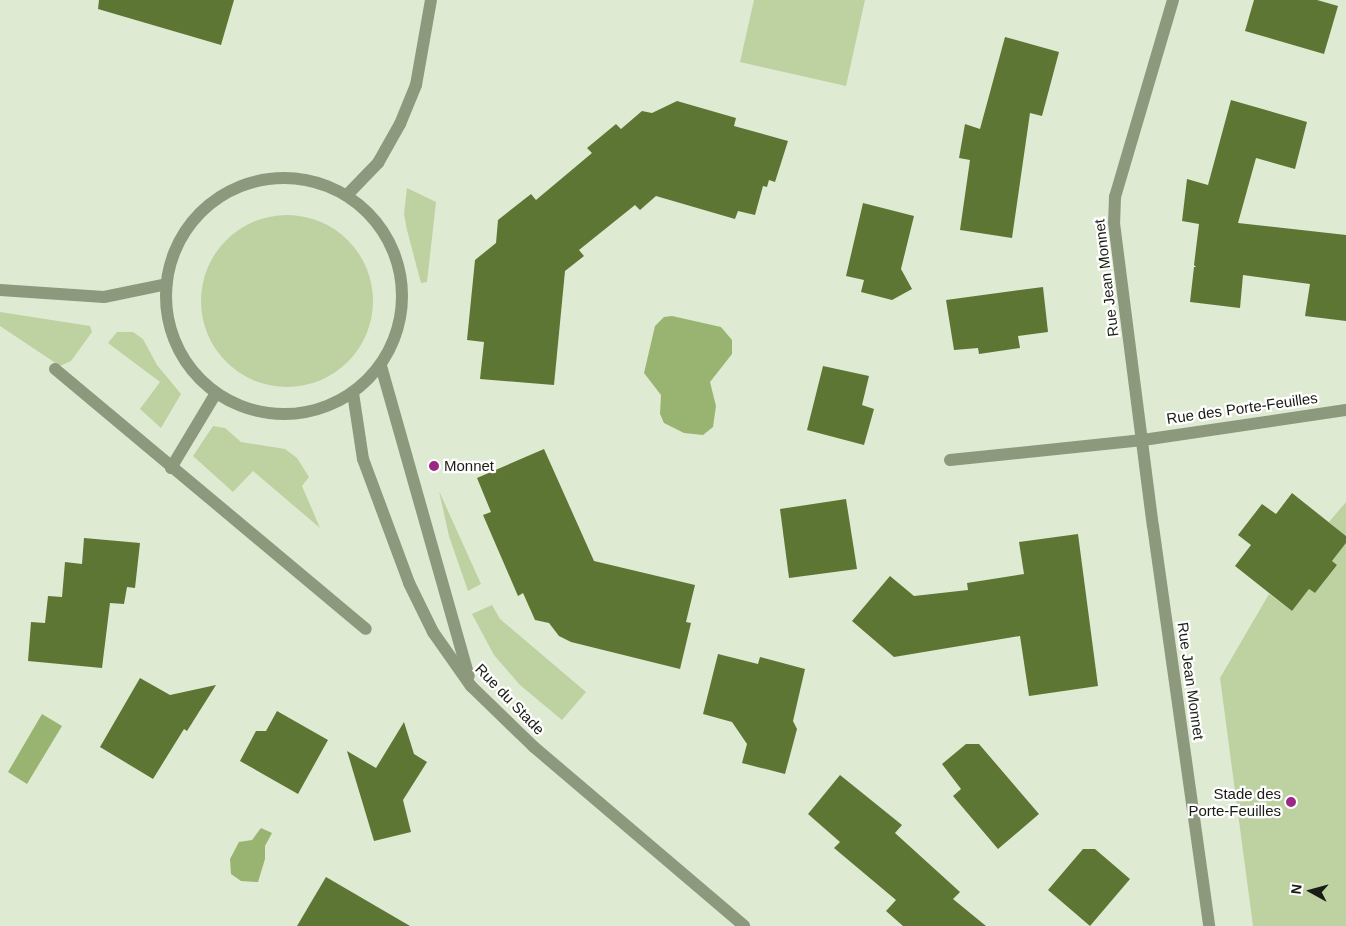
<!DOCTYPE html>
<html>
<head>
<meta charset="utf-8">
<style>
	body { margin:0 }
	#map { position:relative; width:1346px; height:926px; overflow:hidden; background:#dfead3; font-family:Helvetica,sans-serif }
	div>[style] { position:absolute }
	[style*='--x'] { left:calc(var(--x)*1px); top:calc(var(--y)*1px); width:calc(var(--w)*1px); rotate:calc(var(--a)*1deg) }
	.green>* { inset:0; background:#bdd2a0 }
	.round { border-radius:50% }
	.water>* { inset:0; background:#98b470 }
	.building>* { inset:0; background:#5d7634 }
	.minor>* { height:12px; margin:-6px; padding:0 6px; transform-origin:6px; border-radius:6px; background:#8c997c }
	.minor>.ring { margin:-6px; padding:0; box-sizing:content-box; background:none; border:12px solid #8c997c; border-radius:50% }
	.dots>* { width:14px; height:14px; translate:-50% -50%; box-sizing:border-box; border:2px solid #fff; border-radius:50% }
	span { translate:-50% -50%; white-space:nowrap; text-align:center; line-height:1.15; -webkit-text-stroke:4.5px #fff; paint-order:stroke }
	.street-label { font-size:15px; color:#1a1d15 }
	.poi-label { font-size:15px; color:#1a1d15 }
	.left { translate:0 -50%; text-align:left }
	.right { translate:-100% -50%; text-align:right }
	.north { position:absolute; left:1286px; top:866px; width:50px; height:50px; -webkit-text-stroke:4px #fff; paint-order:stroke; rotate:277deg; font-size:14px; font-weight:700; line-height:20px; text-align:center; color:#1a1d15 }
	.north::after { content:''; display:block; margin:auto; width:18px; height:22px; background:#1a1d15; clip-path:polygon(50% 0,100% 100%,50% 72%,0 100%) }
</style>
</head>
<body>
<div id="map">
	<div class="green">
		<div style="clip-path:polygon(754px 0,865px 0,846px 86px,740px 62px)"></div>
		<div style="clip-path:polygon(407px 188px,436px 202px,427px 282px,421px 283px,407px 230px,404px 214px)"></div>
		<div class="round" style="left:201px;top:215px;width:172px;height:172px"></div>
		<div style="clip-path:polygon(0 312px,90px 326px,92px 332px,71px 361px,60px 366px,0 326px)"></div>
		<div style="clip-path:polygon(117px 332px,133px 332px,143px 339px,157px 365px,181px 394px,161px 428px,140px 409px,160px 382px,108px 343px)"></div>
		<div style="clip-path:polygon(213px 426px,225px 428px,241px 442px,285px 449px,297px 458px,309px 477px,302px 486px,320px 528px,253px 471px,233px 492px,193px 456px)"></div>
		<div style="clip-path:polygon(439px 491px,481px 584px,468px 591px,449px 536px)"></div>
		<div style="clip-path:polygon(1346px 502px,1346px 536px,1329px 522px)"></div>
		<div style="clip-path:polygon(1346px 543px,1346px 926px,1253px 926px,1220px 678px,1269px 594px,1292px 611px,1309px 589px,1315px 593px,1337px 565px,1332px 561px)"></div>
		<div style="clip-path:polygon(492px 605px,500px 619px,586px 692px,562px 720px,520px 685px,494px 655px,472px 614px)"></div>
	</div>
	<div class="water">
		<div style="clip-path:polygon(672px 316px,721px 327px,732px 340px,732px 354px,710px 382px,716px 406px,713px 427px,703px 435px,684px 433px,664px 423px,660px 414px,661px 395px,644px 373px,655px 326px,664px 317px)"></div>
		<div style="clip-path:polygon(42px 714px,62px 726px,27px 784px,8px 772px)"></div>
		<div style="clip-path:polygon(261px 828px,272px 833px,265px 846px,265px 859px,258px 882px,241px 881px,231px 874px,230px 859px,239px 842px,252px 840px)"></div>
	</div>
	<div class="building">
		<div style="clip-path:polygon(99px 0,234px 0,221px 45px,98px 9px)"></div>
		<div style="clip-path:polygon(1254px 0,1317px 0,1338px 6px,1324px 54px,1245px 31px)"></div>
		<div style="clip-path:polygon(1005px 37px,1059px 52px,1042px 116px,1030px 113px,1012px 238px,960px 230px,970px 160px,959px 158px,965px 124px,980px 129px)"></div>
		<div style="clip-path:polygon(1231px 100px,1307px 122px,1295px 169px,1256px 158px,1238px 223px,1346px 235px,1346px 321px,1305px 316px,1310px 284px,1243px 275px,1240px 308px,1190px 302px,1194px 267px,1196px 267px,1194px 265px,1199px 224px,1182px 221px,1187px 179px,1208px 185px)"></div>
		<div style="clip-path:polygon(677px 101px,736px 118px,734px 126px,788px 141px,775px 182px,769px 180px,767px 187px,763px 186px,755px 215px,738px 211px,735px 219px,656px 196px,640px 210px,635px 205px,579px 250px,584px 256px,565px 271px,554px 385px,480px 379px,484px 342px,467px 340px,475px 260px,496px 243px,498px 220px,531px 194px,536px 200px,592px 153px,587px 148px,616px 124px,621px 129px,642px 111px,652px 113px)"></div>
		<div style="clip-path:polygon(863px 203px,914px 216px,901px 269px,912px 289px,892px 300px,861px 292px,864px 280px,846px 276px)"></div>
		<div style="clip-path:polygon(1043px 287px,1048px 332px,1018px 336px,1020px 348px,979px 354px,978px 348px,954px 350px,946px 300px)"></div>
		<div style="clip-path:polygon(823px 366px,869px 376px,862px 405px,874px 409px,864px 445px,807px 430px)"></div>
		<div style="clip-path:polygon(544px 449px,594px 561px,695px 585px,686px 622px,691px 623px,680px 669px,571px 642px,559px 636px,549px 623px,535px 620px,523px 593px,518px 596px,483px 515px,491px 512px,477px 478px)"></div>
		<div style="clip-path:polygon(1292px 493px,1346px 536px,1346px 543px,1332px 561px,1337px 565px,1315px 593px,1309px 589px,1292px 611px,1235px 566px,1251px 545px,1238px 535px,1262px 504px,1276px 514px)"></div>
		<div style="clip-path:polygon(846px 499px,857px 569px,789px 578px,780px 509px)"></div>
		<div style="clip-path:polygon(1078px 534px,1098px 686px,1029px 696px,1020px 636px,894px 657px,852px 621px,890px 576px,914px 596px,968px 590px,967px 583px,1024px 574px,1019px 542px)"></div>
		<div style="clip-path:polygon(84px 538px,140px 543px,135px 588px,127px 587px,124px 604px,110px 603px,102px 668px,28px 661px,31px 622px,45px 623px,48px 596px,62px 597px,65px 562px,82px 564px)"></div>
		<div style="clip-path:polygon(718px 654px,758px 664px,760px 657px,805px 669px,793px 721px,797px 729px,785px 774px,742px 763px,747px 744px,732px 722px,703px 714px)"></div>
		<div style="clip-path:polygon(140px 678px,170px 695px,216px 685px,187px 731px,184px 729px,153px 779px,100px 747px)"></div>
		<div style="clip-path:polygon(277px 711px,328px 740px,298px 794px,240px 761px,256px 731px,266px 731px)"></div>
		<div style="clip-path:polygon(404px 722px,414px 754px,427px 762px,403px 800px,411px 832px,374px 841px,347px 751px,376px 768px)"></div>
		<div style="clip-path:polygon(966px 744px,979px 744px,1039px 814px,998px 849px,953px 796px,961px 789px,942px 764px)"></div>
		<div style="clip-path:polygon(840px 775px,902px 825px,895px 833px,960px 892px,953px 899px,986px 926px,903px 926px,886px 911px,896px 900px,834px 848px,840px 842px,808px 814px)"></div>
		<div style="clip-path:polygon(1083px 849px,1095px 849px,1130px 879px,1090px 926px,1048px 890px)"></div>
		<div style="clip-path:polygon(326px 877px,410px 926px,297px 926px)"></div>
	</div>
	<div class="minor">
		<div style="--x:1173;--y:0;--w:205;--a:106.4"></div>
		<div style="--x:1115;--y:197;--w:26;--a:92"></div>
		<div style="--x:1114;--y:223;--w:305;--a:82.7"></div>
		<div style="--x:1153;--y:526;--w:404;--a:82"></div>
		<div class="ring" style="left:166px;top:178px;width:224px;height:224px"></div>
		<div style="--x:347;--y:195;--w:45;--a:-45.9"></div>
		<div style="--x:378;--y:163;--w:45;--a:-60.6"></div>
		<div style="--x:400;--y:124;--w:42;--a:-67.7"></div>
		<div style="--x:416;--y:85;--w:86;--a:-80"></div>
		<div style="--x:0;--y:290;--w:104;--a:3.9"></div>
		<div style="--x:104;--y:297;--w:64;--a:-11.7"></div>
		<div style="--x:381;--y:366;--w:322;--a:74.2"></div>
		<div style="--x:55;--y:369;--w:405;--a:39.9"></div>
		<div style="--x:353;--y:393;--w:67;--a:81.4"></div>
		<div style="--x:363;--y:459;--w:132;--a:69.6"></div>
		<div style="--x:409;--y:583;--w:55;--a:63.9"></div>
		<div style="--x:433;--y:632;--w:66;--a:54.9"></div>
		<div style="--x:471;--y:686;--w:88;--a:44.1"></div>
		<div style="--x:534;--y:747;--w:276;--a:40.4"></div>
		<div style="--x:950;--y:460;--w:194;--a:-5.9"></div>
		<div style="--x:1143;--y:440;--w:205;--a:-8.4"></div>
		<div style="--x:171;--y:468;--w:87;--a:-59"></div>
	</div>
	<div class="dots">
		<div style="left:434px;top:466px;background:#9b2885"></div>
		<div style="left:1291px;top:802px;background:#9b2885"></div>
	</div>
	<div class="street-label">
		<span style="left:1106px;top:278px;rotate:-97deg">Rue Jean Monnet</span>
		<span style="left:1242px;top:408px;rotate:-8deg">Rue des Porte-Feuilles</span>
		<span style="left:1191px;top:681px;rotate:82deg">Rue Jean Monnet</span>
		<span style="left:510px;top:699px;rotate:46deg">Rue du Stade</span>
	</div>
	<div class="poi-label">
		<span class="left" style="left:444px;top:466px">Monnet</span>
		<span class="right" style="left:1281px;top:802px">Stade des<br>Porte-Feuilles</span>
	</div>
	<div class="north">N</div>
</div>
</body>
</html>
